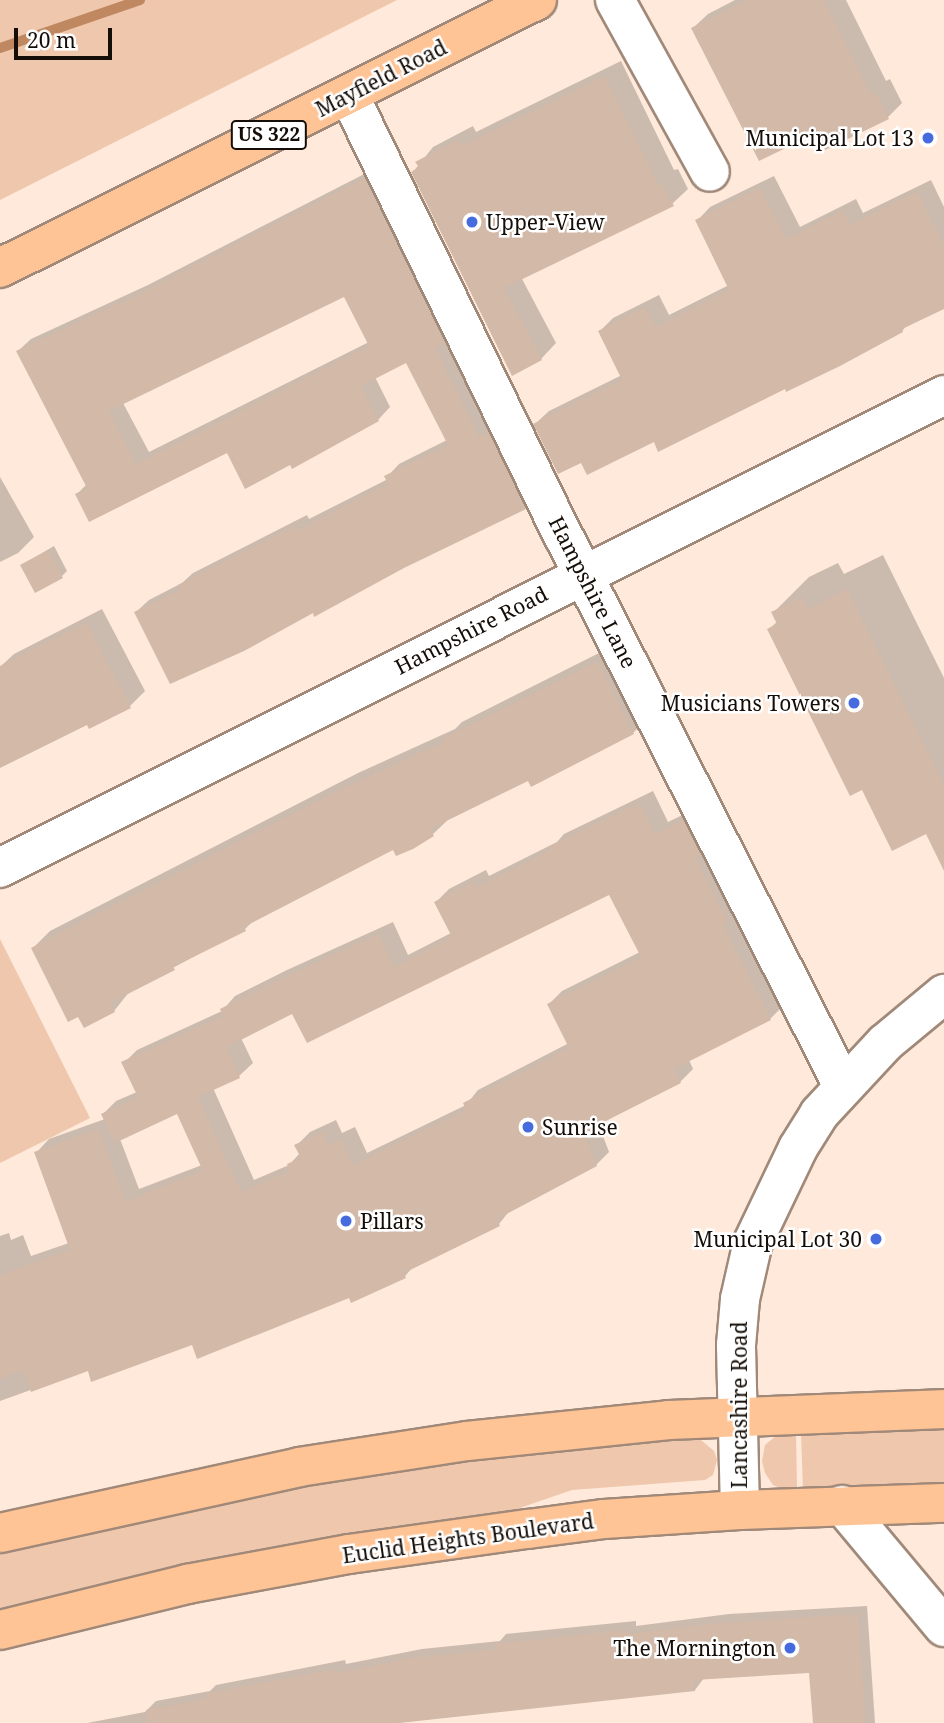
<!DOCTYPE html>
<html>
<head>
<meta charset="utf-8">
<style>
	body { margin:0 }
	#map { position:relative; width:944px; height:1723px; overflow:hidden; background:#fee9da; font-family:"Noto Serif",serif }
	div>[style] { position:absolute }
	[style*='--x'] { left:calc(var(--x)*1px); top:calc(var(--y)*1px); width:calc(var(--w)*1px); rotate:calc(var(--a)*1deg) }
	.green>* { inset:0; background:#eec7ad }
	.shadow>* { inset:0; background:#0003 }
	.stream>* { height:10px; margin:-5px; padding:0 5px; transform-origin:5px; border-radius:5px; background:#c08860 }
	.building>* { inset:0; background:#d2b9a8 }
	.roads { filter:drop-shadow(2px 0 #a18979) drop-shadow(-2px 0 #a18979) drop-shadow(0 2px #a18979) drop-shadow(0 -2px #a18979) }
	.minor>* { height:38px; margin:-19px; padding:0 19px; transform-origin:19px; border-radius:19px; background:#fff }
	.major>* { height:38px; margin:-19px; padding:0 19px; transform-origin:19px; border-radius:19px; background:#ffc496 }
	.dots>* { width:19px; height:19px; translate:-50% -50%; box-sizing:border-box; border:4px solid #fff; border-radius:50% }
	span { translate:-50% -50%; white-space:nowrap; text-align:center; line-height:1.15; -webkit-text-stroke:5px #fff; paint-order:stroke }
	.shield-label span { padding:2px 5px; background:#fff; border:2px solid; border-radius:5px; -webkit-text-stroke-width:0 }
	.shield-label { font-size:19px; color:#150d07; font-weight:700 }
	.street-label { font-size:21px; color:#150d07 }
	.poi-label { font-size:21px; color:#150d07 }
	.right { translate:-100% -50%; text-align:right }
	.left { translate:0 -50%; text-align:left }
	.scale { position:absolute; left:14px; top:28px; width:98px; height:32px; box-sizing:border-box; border:4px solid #150d07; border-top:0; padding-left:9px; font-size:21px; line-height:24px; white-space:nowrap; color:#150d07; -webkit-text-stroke:5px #fff; paint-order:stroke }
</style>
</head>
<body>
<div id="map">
	<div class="green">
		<div style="clip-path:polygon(0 0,397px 0,0 200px)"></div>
		<div style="clip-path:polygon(0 939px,90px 1118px,0 1163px)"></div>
		<div style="clip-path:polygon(944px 1427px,944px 1484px,803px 1489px,801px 1433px)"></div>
		<div style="clip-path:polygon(782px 1431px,796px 1432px,797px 1489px,785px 1490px,773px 1485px,765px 1473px,762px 1461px,765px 1445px)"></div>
		<div style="clip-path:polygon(695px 1435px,714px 1451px,717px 1460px,713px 1475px,705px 1480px,572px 1490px,511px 1511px,370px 1531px,216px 1559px,0 1611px,0 1549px,330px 1477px,495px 1453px)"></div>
	</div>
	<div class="shadow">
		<div style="clip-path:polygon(735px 0,846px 0,886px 81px,890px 79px,902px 103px,888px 117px,818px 131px,693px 28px,708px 14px)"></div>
		<div style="clip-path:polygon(621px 61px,674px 170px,678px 169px,688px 189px,672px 204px,521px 277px,556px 343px,541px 359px,413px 172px,433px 147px,473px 126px,476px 132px)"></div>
		<div style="clip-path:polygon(evenodd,378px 167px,538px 495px,525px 508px,313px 611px,136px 612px,149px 600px,182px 583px,193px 573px,307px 515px,309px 519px,388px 479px,387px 477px,399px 464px,447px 440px,407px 360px,375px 377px,390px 407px,378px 420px,291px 463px,227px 451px,77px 494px,87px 484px,18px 351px,31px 339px,148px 285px,378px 167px,345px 295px,369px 342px,149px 452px,123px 403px,345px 295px)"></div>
		<div style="clip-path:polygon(774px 176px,800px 227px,856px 199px,863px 213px,931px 180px,944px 207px,944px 307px,909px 323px,902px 331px,786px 387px,654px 440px,582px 460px,535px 424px,549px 411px,622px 375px,600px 331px,613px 318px,659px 295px,669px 315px,729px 285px,697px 221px,710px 207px)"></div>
		<div style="clip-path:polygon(0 477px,34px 537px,18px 553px,0 562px)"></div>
		<div style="clip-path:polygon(54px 546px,67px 571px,62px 576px,22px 565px)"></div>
		<div style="clip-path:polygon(883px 555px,944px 678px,944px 859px,926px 832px,863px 788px,769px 629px,778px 621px,773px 613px,809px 577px,838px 563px,844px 574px)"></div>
		<div style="clip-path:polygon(102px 609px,145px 691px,130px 706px,88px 723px,0 767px,0 667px,14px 654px)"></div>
		<div style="clip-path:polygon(615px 645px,650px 716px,633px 733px,528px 778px,451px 817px,433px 834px,394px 848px,256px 918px,245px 929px,130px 991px,114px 1011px,33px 948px,50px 931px,358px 773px,455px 729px,462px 722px)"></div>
		<div style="clip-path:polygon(evenodd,653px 791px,668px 822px,697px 808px,783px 1006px,770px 1019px,689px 1060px,693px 1069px,680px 1082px,598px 1123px,609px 1152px,596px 1165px,511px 1209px,499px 1224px,415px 1265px,405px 1276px,350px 1296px,89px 1369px,0 1401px,0 1236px,9px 1233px,11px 1240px,23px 1235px,31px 1256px,69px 1243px,36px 1153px,49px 1139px,105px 1119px,103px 1114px,116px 1101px,137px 1092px,124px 1063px,137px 1050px,222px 1011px,235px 996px,287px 970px,393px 922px,408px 955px,451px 933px,436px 902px,449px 889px,486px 870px,489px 876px,557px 842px,564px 834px,653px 791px,610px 893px,640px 952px,562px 991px,549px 1004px,569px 1043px,478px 1090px,466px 1105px,367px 1153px,355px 1127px,342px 1133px,336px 1120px,310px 1132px,297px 1145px,300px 1153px,289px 1165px,254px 1180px,213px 1088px,239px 1076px,253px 1063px,241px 1038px,293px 1012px,610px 893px,653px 791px,178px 1112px,202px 1165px,139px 1189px,120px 1139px,178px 1112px)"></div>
		<div style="clip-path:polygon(867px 1606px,875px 1723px,815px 1723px,811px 1671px,704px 1678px,695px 1690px,395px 1723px,87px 1723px,145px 1712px,156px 1701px,210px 1691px,216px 1685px,345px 1660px,346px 1664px,422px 1649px,500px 1641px,506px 1634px,636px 1621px,636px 1626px,729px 1614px)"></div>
	</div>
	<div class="stream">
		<div style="--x:0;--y:48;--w:148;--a:-18.9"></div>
	</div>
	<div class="building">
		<div style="clip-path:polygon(747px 0,824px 0,871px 94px,876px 92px,889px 119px,825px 150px,817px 133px,759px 161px,691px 28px)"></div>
		<div style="clip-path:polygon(605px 76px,659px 185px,662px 184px,674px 206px,504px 288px,542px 360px,512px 376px,411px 172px,419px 167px,415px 162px,457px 140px,461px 146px)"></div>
		<div style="clip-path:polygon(evenodd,365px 178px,445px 343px,435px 348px,479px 437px,489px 432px,526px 509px,404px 568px,314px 617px,313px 613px,244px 651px,170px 684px,134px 612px,180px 590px,178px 585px,294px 526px,296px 531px,388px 484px,384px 476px,448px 445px,406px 363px,361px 386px,379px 421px,292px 469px,290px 465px,245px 489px,227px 453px,89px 522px,75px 494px,87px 488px,16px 351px,133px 297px,365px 178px,344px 297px,369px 346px,136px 464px,109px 411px,344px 297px)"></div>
		<div style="clip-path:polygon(760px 188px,787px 239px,842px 211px,850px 225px,917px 192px,944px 246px,944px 309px,902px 329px,903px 332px,840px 366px,786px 392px,785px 389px,658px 452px,654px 442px,587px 475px,581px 463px,558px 474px,533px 424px,622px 380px,598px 331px,645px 307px,656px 327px,729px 290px,695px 220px)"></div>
		<div style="clip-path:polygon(48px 550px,63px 578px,35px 593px,20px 565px)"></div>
		<div style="clip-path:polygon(847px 589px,944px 784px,944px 871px,926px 834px,892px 851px,862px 790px,850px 796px,767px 629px,777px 624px,771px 612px,803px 597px,808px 609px)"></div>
		<div style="clip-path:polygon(87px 623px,131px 708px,89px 729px,87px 725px,0 768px,0 666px)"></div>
		<div style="clip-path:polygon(598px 661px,634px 734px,531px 787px,528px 781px,430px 829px,434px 836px,413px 849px,396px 856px,393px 850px,244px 927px,246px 931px,173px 967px,175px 970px,110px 1003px,115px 1012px,84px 1028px,78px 1017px,68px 1022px,31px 948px,339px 790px,444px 742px,442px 739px)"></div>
		<div style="clip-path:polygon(evenodd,640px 803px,655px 834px,683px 820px,701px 855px,696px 858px,728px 922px,723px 925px,771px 1020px,674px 1069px,681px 1083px,584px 1132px,597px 1166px,497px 1219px,500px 1226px,404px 1273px,406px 1278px,351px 1303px,349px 1298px,197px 1359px,192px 1345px,91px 1382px,88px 1371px,31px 1392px,23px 1370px,0 1379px,0 1275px,70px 1250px,34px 1152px,99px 1129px,126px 1201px,203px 1171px,177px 1114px,115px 1143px,101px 1114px,138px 1097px,121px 1062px,223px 1016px,220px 1009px,272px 983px,379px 934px,394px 967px,452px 937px,434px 902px,473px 882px,476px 888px,550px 850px,548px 847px,640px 803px,609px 895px,641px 957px,547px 1004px,569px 1048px,463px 1103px,466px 1110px,353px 1165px,341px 1139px,329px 1145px,323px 1132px,294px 1145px,301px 1158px,287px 1164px,290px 1171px,241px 1192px,198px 1097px,240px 1078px,227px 1047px,292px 1014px,307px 1043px,609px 895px)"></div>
		<div style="clip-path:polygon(858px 1614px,866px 1723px,813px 1723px,809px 1673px,694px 1680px,695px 1691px,399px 1723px,147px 1723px,146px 1710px,206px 1699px,204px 1694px,335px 1669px,336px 1673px,411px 1658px,495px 1649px,494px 1644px,626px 1630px,627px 1634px,718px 1623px)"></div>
	</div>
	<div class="roads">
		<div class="minor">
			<div style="--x:615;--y:0;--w:196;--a:61.1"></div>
			<div style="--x:349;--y:95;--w:492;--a:64.1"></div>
			<div style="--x:564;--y:537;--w:616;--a:63.06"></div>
			<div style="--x:0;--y:868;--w:1056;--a:-26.61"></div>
			<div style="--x:842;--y:1505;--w:159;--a:50.1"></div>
			<div style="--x:740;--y:1510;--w:165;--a:-91.4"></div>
			<div style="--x:736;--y:1345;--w:46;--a:-85"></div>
			<div style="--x:740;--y:1299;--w:58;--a:-77.2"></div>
			<div style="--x:753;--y:1242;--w:104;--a:-64.4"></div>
			<div style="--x:798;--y:1148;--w:40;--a:-58"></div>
			<div style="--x:819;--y:1114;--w:97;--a:-47.1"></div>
			<div style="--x:885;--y:1043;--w:77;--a:-39.7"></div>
		</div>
		<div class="major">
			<div style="--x:0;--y:268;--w:600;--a:-26.52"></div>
			<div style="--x:0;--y:1533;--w:306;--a:-12.4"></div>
			<div style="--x:299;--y:1467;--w:170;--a:-8.8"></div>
			<div style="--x:467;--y:1441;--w:203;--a:-5.9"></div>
			<div style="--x:669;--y:1420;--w:275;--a:-2.3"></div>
			<div style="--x:0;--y:1630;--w:193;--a:-13.8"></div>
			<div style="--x:187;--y:1584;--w:165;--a:-10.5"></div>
			<div style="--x:349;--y:1554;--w:181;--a:-8"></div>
			<div style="--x:528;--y:1529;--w:77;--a:-7.5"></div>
			<div style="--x:604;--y:1519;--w:136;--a:-3.8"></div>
			<div style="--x:740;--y:1510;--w:204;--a:-2"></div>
		</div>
	</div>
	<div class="dots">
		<div style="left:928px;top:138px;background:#456bde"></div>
		<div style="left:472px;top:222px;background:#456bde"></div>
		<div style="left:854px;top:703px;background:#456bde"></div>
		<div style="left:528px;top:1127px;background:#456bde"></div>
		<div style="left:346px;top:1221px;background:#456bde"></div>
		<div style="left:876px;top:1239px;background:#456bde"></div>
		<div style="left:790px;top:1648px;background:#456bde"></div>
	</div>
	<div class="shield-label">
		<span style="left:269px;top:135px">US 322</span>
	</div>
	<div class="street-label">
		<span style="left:381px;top:78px;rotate:-27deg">Mayfield Road</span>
		<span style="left:593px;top:592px;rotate:63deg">Hampshire Lane</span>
		<span style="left:471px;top:630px;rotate:-27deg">Hampshire Road</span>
		<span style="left:739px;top:1405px;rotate:-90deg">Lancashire Road</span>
		<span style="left:468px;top:1538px;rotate:-8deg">Euclid Heights Boulevard</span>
	</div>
	<div class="poi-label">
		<span class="right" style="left:914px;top:138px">Municipal Lot 13</span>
		<span class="left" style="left:486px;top:222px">Upper-View</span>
		<span class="right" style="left:840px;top:703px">Musicians Towers</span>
		<span class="left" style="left:542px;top:1127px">Sunrise</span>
		<span class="left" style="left:360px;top:1221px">Pillars</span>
		<span class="right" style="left:862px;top:1239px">Municipal Lot 30</span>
		<span class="right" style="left:776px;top:1648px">The Mornington</span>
	</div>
	<div class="scale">20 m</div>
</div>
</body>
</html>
